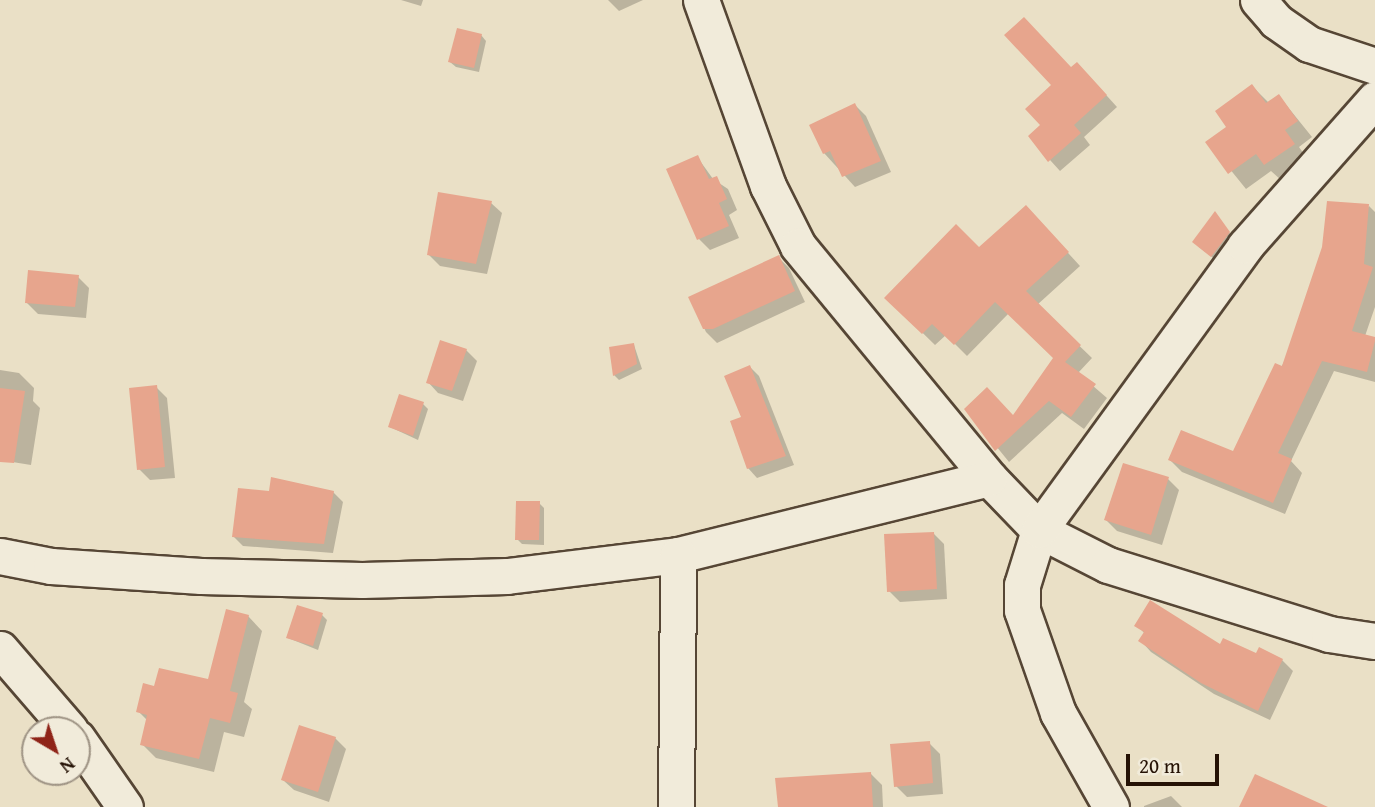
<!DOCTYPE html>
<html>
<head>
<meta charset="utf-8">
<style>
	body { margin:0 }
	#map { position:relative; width:1375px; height:807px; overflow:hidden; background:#eae0c6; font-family:"Gentium Book Plus",serif }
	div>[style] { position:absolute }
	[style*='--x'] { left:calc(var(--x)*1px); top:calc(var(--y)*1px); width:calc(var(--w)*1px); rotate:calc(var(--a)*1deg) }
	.shadow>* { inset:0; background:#0003 }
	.building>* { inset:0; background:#e7a58d }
	.roads { filter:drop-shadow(2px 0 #564635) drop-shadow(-2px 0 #564635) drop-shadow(0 2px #564635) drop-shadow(0 -2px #564635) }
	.minor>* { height:35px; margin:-17.5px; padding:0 17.5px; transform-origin:17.5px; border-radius:17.5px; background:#f1ebda }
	span { translate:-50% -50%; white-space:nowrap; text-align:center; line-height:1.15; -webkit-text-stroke:5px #f1ebda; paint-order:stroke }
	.north { position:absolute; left:21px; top:716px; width:70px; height:70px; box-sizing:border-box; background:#f1ebda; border:2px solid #9f9485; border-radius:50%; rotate:141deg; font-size:19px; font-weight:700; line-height:28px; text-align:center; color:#251205 }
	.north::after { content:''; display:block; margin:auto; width:24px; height:32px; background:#8f2418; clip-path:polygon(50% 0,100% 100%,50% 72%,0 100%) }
	.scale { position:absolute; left:1126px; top:754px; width:93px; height:32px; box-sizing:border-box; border:4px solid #251205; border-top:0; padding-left:9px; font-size:21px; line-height:24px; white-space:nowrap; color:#251205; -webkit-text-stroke:5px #f1ebda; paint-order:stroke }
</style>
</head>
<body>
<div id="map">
	<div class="shadow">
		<div style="clip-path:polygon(401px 0,423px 0,421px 6px)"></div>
		<div style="clip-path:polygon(608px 0,643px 0,619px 11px)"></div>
		<div style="clip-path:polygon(481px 35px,486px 41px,479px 72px,456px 67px,450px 62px)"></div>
		<div style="clip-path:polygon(1072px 69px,1088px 75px,1117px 107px,1084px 137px,1090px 145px,1060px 171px,1050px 160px,1042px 125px,1054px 85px)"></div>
		<div style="clip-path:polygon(1252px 86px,1269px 103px,1279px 96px,1312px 137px,1299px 147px,1309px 161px,1281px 180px,1271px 171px,1246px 189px,1208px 142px,1229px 127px)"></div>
		<div style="clip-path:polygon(855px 105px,866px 116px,891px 172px,855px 187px,824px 153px)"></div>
		<div style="clip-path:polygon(698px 158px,713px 179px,728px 189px,737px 210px,729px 215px,739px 238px,710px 250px,699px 239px)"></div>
		<div style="clip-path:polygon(491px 203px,502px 213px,487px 274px,440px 266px,429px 255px)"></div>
		<div style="clip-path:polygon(1369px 206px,1375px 212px,1375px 307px,1365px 336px,1375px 339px,1375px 382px,1334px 371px,1291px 461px,1302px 473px,1285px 514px,1182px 472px,1170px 460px,1234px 454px)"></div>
		<div style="clip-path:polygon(1216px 214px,1234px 239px,1217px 261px,1199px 247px)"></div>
		<div style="clip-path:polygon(1038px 220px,1080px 266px,1037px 305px,1092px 358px,1078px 373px,1107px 398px,1084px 429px,1062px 413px,1009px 462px,966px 409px,1013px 417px,1056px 358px,1009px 313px,967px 356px,946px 335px,935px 345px,887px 298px)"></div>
		<div style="clip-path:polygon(778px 257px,789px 268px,805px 302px,717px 343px,706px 332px,690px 298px)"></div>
		<div style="clip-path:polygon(78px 277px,89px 288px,86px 318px,38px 314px,27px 303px)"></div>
		<div style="clip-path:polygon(634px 345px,642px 369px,619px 380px,614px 375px)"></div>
		<div style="clip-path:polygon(466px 350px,477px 361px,463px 401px,438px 393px,428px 382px)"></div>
		<div style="clip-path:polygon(750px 367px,759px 376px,794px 465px,757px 478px,748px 468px,743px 418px)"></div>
		<div style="clip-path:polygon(0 370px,19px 373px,34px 388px,33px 401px,40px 408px,31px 465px,0 460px)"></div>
		<div style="clip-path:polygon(156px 387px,167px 398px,175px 478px,150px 480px,139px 469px)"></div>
		<div style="clip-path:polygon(423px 404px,428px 409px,418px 440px,390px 427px)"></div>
		<div style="clip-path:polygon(1124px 465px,1168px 479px,1179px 490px,1162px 545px,1117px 531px,1106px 520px)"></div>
		<div style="clip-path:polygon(272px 479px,333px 492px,343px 502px,333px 553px,243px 546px,233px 536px,270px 493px)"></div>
		<div style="clip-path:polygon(539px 503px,544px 508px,544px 545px,522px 544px,517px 539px)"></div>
		<div style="clip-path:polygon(933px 533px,944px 544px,947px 599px,900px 602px,889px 591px)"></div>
		<div style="clip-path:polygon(322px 615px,327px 620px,318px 650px,288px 638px)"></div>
		<div style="clip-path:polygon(248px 616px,262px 631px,244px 702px,252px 709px,244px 737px,224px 732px,214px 772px,156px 758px,142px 744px,148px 721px,138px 711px,156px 688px,209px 681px)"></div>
		<div style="clip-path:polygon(1137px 625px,1282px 660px,1293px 671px,1270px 720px,1214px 694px,1151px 652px,1141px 641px,1145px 634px)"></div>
		<div style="clip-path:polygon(335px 738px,346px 749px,329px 802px,294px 790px,283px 780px)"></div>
		<div style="clip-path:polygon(929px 743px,940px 754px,943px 794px,907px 797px,896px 786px)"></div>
		<div style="clip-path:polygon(871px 774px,882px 785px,883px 807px,780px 807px)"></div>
		<div style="clip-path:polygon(1171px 796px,1182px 807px,1144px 807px,1144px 806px)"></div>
	</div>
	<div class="building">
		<div style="clip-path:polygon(1024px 17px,1071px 67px,1077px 62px,1107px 95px,1074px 125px,1081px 133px,1048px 162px,1028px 136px,1040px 125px,1025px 109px,1051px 85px,1004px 35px)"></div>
		<div style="clip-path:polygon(457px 28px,482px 34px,474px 68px,448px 62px)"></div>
		<div style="clip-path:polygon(1252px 84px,1266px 103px,1279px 94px,1298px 121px,1285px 130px,1295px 144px,1264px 165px,1256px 154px,1228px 174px,1205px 142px,1226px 127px,1215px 111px)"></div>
		<div style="clip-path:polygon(855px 103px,881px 161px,842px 177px,830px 151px,823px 154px,809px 125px)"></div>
		<div style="clip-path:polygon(698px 155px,709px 179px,717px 176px,727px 199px,719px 203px,729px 226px,697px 240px,666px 169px)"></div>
		<div style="clip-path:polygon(438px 192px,492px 201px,476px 264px,427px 255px)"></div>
		<div style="clip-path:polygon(1327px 201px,1369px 204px,1364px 264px,1373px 267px,1352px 331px,1375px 337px,1375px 341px,1367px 372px,1322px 361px,1278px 453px,1292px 459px,1273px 503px,1168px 460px,1181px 430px,1233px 451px,1275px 363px,1282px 366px,1322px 247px)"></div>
		<div style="clip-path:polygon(1026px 205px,1069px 252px,1026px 291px,1081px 345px,1065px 362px,1096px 384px,1071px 417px,1049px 401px,995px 451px,964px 409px,987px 387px,1013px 415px,1053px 358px,995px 302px,954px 345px,932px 324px,922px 334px,884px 298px,956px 224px,979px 247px)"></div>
		<div style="clip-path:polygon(1215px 211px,1230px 232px,1211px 257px,1192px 242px)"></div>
		<div style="clip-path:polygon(779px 255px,795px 291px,713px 329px,703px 329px,688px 297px)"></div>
		<div style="clip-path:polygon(28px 270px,79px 275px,75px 307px,25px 303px)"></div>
		<div style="clip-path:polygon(440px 340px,467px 349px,452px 391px,426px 383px)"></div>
		<div style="clip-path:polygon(634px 343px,637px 364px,613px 376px,609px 347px)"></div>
		<div style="clip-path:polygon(750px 365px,786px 456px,747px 469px,730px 421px,741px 417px,724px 376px)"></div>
		<div style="clip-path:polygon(157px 385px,165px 467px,137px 470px,129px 388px)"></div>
		<div style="clip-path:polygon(0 388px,25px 391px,14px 463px,0 462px)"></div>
		<div style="clip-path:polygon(399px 394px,424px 402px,413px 436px,388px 427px)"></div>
		<div style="clip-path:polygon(1123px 463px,1169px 477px,1151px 535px,1104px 520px)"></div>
		<div style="clip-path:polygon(271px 477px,334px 491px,324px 544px,232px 537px,238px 488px,269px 491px)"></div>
		<div style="clip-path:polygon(516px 501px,540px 501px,539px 540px,515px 540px)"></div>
		<div style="clip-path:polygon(934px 532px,937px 589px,887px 592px,884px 534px)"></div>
		<div style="clip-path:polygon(1150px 600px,1220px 644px,1223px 638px,1256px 653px,1259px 647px,1283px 659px,1258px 711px,1201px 683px,1138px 641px,1144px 632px,1134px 626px)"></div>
		<div style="clip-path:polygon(297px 605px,323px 613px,313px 646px,286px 638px)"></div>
		<div style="clip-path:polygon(226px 609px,249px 615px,230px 691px,238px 693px,230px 723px,210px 718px,199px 759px,140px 745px,147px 715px,136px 712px,143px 683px,154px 686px,159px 668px,208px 679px)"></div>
		<div style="clip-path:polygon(299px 725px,336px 737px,318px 792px,281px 780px)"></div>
		<div style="clip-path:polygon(930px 741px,933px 783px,894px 787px,890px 744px)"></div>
		<div style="clip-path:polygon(871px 772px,873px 807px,778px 807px,775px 778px)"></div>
		<div style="clip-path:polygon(1255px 774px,1328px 807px,1239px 807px)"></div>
	</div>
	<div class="roads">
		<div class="minor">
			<div style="--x:701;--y:0;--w:198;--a:70.2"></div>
			<div style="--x:768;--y:186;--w:67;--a:63.4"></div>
			<div style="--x:798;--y:246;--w:301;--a:50.5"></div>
			<div style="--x:989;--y:478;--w:72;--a:46.1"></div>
			<div style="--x:1039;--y:530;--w:77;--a:26.9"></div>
			<div style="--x:1108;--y:565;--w:232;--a:17.3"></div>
			<div style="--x:1329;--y:634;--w:47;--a:8.7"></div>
			<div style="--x:1258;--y:0;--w:28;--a:49"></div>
			<div style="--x:1276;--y:21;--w:40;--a:34.9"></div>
			<div style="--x:1309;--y:44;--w:70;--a:18.4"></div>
			<div style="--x:0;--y:556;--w:52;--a:11.1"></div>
			<div style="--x:51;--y:566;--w:150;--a:3.8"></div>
			<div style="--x:201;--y:576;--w:161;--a:1.4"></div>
			<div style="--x:362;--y:580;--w:145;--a:-1.6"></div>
			<div style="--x:507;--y:576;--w:172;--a:-7"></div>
			<div style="--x:678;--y:555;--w:320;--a:-13.9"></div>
			<div style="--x:0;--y:649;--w:107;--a:49.2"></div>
			<div style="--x:77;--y:738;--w:84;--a:55.2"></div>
			<div style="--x:676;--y:807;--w:252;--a:-89.5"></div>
			<div style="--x:1111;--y:807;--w:108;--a:-119.4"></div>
			<div style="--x:1058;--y:713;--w:109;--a:-109.3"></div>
			<div style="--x:1022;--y:610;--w:25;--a:-90"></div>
			<div style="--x:1022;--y:585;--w:58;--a:-72.8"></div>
			<div style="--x:1039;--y:530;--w:351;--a:-54"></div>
			<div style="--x:1245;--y:246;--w:196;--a:-48.5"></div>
		</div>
	</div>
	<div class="north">N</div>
	<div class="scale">20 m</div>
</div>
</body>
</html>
